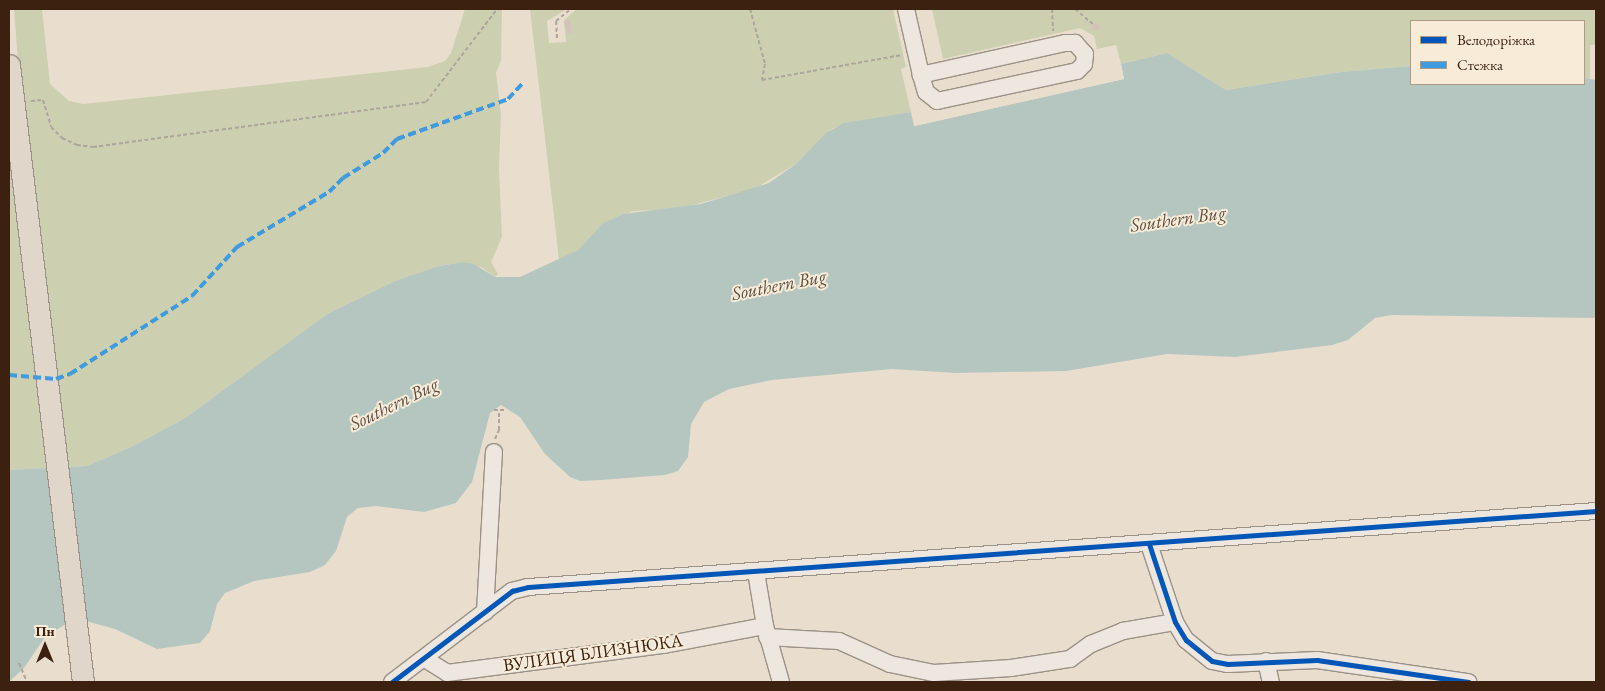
<!DOCTYPE html>
<html>
<head>
<meta charset="utf-8">
<style>
	body { margin:0 }
	#map { position:relative; width:1605px; height:691px; overflow:hidden; background:#e9dece; font-family:"EB Garamond",serif }
	div>[style] { position:absolute }
	[style*='--x'] { left:calc(var(--x)*1px); top:calc(var(--y)*1px); width:calc(var(--w)*1px); rotate:calc(var(--a)*1deg) }
	.green>* { inset:0; background:#cdd0b0 }
	.water>* { inset:0; background:#b5c6c1 }
	.pier>* { inset:0; background:#e9dece }
	.building>* { inset:0; background:#d5c3b9 }
	.round { border-radius:50% }
	.path>* { height:2px; margin-top:-1px; transform-origin:0; background:repeating-linear-gradient(90deg,#aca49d 0 4px,transparent 0 6.5px) }
	.roads { filter:drop-shadow(1px 0 #9b9186) drop-shadow(-1px 0 #9b9186) drop-shadow(0 1px #9b9186) drop-shadow(0 -1px #9b9186) }
	.minor>* { height:16px; margin:-8px; padding:0 8px; transform-origin:8px; border-radius:8px; background:#ede7df }
	.major>* { height:21px; margin:-10.5px; padding:0 10.5px; transform-origin:10.5px; border-radius:10.5px; background:#e0d7ca }
	.quiet>* { height:4px; margin-top:-2px; transform-origin:0; background:repeating-linear-gradient(90deg,#3f9bde 0 8px,transparent 0 12px) }
	.cycleway>* { height:5px; margin:-2.5px; padding:0 2.5px; transform-origin:2.5px; border-radius:2.5px; background:#0057b8 }
	span { translate:-50% -50%; white-space:nowrap; text-align:center; line-height:1.15; -webkit-text-stroke:4px #f8ecd8; paint-order:stroke }
	.street-label { font-size:18px; color:#3c2010 }
	.water-label { font-size:19px; color:#5a4e44; font-style:italic }
	.frame { position:absolute; inset:0; border:10px solid #3c2010; pointer-events:none }
	.legend { position:absolute; left:1410px; top:20px; width:175px; height:65px; box-sizing:border-box; background:#f8ecd8; border:1px solid #ad9a88; margin:0; padding:6px 9px; list-style:none; font-size:15px; color:#3c2010 }
	.legend li { display:flex; align-items:center; gap:10px; height:25px }
	.legend b { width:25px; border:1px solid #ad9a88 }
	.north { position:absolute; left:20px; top:621px; width:50px; height:50px; -webkit-text-stroke:4px #f8ecd8; paint-order:stroke; rotate:0deg; font-size:14px; font-weight:700; line-height:20px; text-align:center; color:#3c2010 }
	.north::after { content:''; display:block; margin:auto; width:18px; height:22px; background:#3c2010; clip-path:polygon(50% 0,100% 100%,50% 72%,0 100%) }
</style>
</head>
<body>
<div id="map">
	<div class="green">
		<div style="clip-path:polygon(14px 9px,42px 9px,50px 84px,69px 101px,83px 104px,428px 67px,445px 61px,451px 53px,465px 9px,502px 9px,501px 61px,496px 73px,501px 114px,499px 168px,502px 237px,491px 262px,498px 274px,495px 277px,481px 267px,462px 262px,435px 267px,395px 281px,327px 314px,185px 418px,133px 446px,87px 466px,9px 470px,9px 166px,26px 169px)"></div>
		<div style="clip-path:polygon(530px 9px,567px 9px,547px 21px,549px 43px,566px 42px,564px 20px,577px 9px,893px 9px,906px 67px,901px 69px,911px 112px,833px 128px,797px 163px,756px 188px,678px 209px,632px 211px,595px 232px,578px 250px,559px 260px)"></div>
		<div style="clip-path:polygon(932px 9px,1596px 9px,1596px 45px,1590px 45px,1590px 80px,1584px 78px,1584px 21px,1411px 21px,1411px 66px,1341px 72px,1226px 90px,1167px 53px,1121px 64px,1116px 45px,1097px 49px,1094px 36px,1080px 28px,943px 59px)"></div>
	</div>
	<div class="water">
		<div style="clip-path:polygon(1167px 53px,1226px 90px,1341px 72px,1411px 66px,1411px 84px,1584px 84px,1584px 78px,1596px 80px,1596px 318px,1391px 315px,1375px 318px,1348px 340px,1332px 345px,1235px 357px,1167px 354px,1066px 371px,956px 373px,892px 369px,772px 380px,729px 389px,704px 402px,691px 424px,688px 457px,678px 471px,665px 475px,601px 480px,580px 481px,570px 477px,545px 454px,520px 417px,501px 405px,490px 413px,472px 482px,456px 503px,424px 512px,376px 506px,358px 508px,347px 517px,336px 551px,325px 565px,310px 572px,254px 581px,225px 593px,217px 604px,210px 631px,200px 643px,157px 649px,115px 629px,86px 621px,69px 622px,45px 637px,24px 668px,9px 682px,9px 470px,87px 466px,133px 446px,185px 418px,327px 314px,395px 281px,435px 267px,462px 262px,474px 264px,495px 277px,520px 277px,578px 250px,602px 224px,623px 214px,701px 204px,769px 183px,797px 163px,826px 133px,844px 123px,911px 112px,915px 126px,1124px 79px,1121px 64px)"></div>
	</div>
	<div class="pier">
		<div style="clip-path:polygon(1121px 64px,1124px 79px,914px 126px,911px 112px,916px 123px,1121px 77px)"></div>
	</div>
	<div class="building">
		<div style="clip-path:polygon(570px 20px,572px 33px,566px 33px,564px 21px)"></div>
		<div class="round" style="left:1092px;top:23px;width:8px;height:8px"></div>
	</div>
	<div class="path">
		<div style="--x:750;--y:9;--w:57;--a:74.7"></div>
		<div style="--x:765;--y:64;--w:16;--a:101"></div>
		<div style="--x:762;--y:80;--w:142;--a:-10.1"></div>
		<div style="--x:1052;--y:9;--w:22;--a:87"></div>
		<div style="--x:1075;--y:9;--w:23;--a:40"></div>
		<div style="--x:557;--y:38;--w:17;--a:-93"></div>
		<div style="--x:556;--y:21;--w:19;--a:-39"></div>
		<div style="--x:31;--y:101;--w:12;--a:-5"></div>
		<div style="--x:43;--y:100;--w:28;--a:73"></div>
		<div style="--x:51;--y:127;--w:16;--a:45"></div>
		<div style="--x:62;--y:138;--w:17;--a:25"></div>
		<div style="--x:77;--y:145;--w:16;--a:7"></div>
		<div style="--x:93;--y:147;--w:336;--a:-7.7"></div>
		<div style="--x:426;--y:102;--w:117;--a:-52.6"></div>
		<div style="--x:494;--y:410;--w:11;--a:0"></div>
		<div style="--x:495;--y:439;--w:10;--a:-66"></div>
		<div style="--x:499;--y:430;--w:20;--a:-90"></div>
		<div style="--x:19;--y:663;--w:21;--a:67"></div>
	</div>
	<div class="roads">
		<div class="minor">
			<div style="--x:906;--y:9;--w:68;--a:77.2"></div>
			<div style="--x:921;--y:75;--w:18;--a:74"></div>
			<div style="--x:926;--y:92;--w:14;--a:39"></div>
			<div style="--x:937;--y:101;--w:143;--a:-12.1"></div>
			<div style="--x:1077;--y:71;--w:10;--a:-45"></div>
			<div style="--x:1084;--y:64;--w:10;--a:-84"></div>
			<div style="--x:1085;--y:54;--w:15;--a:-132"></div>
			<div style="--x:1075;--y:43;--w:10;--a:180"></div>
			<div style="--x:1065;--y:43;--w:148;--a:167.5"></div>
			<div style="--x:1149;--y:544;--w:82;--a:71.6"></div>
			<div style="--x:1175;--y:622;--w:21;--a:59"></div>
			<div style="--x:1186;--y:640;--w:33;--a:39"></div>
			<div style="--x:1212;--y:661;--w:16;--a:11"></div>
			<div style="--x:1228;--y:664;--w:89;--a:-2.6"></div>
			<div style="--x:1317;--y:660;--w:153;--a:8.3"></div>
			<div style="--x:756;--y:572;--w:55;--a:80.5"></div>
			<div style="--x:765;--y:626;--w:58;--a:74.1"></div>
			<div style="--x:485;--y:612;--w:160;--a:-86.8"></div>
			<div style="--x:767;--y:637;--w:72;--a:3.2"></div>
			<div style="--x:839;--y:641;--w:56;--a:24.3"></div>
			<div style="--x:890;--y:664;--w:45;--a:11.6"></div>
			<div style="--x:934;--y:673;--w:77;--a:-3.7"></div>
			<div style="--x:1011;--y:668;--w:60;--a:-8.7"></div>
			<div style="--x:1070;--y:659;--w:26;--a:-36"></div>
			<div style="--x:1091;--y:644;--w:35;--a:-22"></div>
			<div style="--x:1123;--y:631;--w:53;--a:-9.8"></div>
			<div style="--x:425;--y:659;--w:26;--a:32"></div>
			<div style="--x:447;--y:673;--w:219;--a:-7.4"></div>
			<div style="--x:664;--y:645;--w:103;--a:-10.7"></div>
			<div style="--x:1266;--y:661;--w:22;--a:77"></div>
			<div style="--x:392;--y:682;--w:151;--a:-37.2"></div>
			<div style="--x:512;--y:591;--w:16;--a:-14"></div>
			<div style="--x:528;--y:587;--w:1071;--a:-4.07"></div>
		</div>
		<div class="major">
			<div style="--x:9;--y:65;--w:621;--a:83.16"></div>
		</div>
	</div>
	<div class="quiet">
		<div style="--x:9;--y:375;--w:47;--a:4.9"></div>
		<div style="--x:56;--y:379;--w:15;--a:-20"></div>
		<div style="--x:70;--y:374;--w:145;--a:-32.6"></div>
		<div style="--x:192;--y:296;--w:67;--a:-47.4"></div>
		<div style="--x:237;--y:247;--w:107;--a:-30.9"></div>
		<div style="--x:329;--y:192;--w:20;--a:-45"></div>
		<div style="--x:343;--y:178;--w:47;--a:-32"></div>
		<div style="--x:383;--y:153;--w:20;--a:-45"></div>
		<div style="--x:397;--y:139;--w:118;--a:-19.8"></div>
		<div style="--x:508;--y:99;--w:22;--a:-47"></div>
	</div>
	<div class="cycleway">
		<div style="--x:1149;--y:544;--w:82;--a:71.6"></div>
		<div style="--x:1175;--y:622;--w:21;--a:59"></div>
		<div style="--x:1186;--y:640;--w:33;--a:39"></div>
		<div style="--x:1212;--y:661;--w:16;--a:11"></div>
		<div style="--x:1228;--y:664;--w:89;--a:-2.6"></div>
		<div style="--x:1317;--y:660;--w:153;--a:8.3"></div>
		<div style="--x:392;--y:682;--w:151;--a:-37.2"></div>
		<div style="--x:512;--y:591;--w:16;--a:-14"></div>
		<div style="--x:528;--y:587;--w:1071;--a:-4.07"></div>
	</div>
	<div class="street-label">
		<span style="left:593px;top:653px;rotate:-8deg">ВУЛИЦЯ БЛИЗНЮКА</span>
	</div>
	<div class="water-label">
		<span style="left:1178px;top:219px;rotate:-8deg">Southern Bug</span>
		<span style="left:779px;top:285px;rotate:-11deg">Southern Bug</span>
		<span style="left:394px;top:404px;rotate:-26deg">Southern Bug</span>
	</div>
	<div class="frame"></div>
	<ul class="legend">
	<li><b style="height:6px;background:#0057b8"></b>Велодоріжка</li>
	<li><b style="height:6px;background:#3f9bde"></b>Стежка</li>
	</ul>
	<div class="north">Пн</div>
</div>
</body>
</html>
